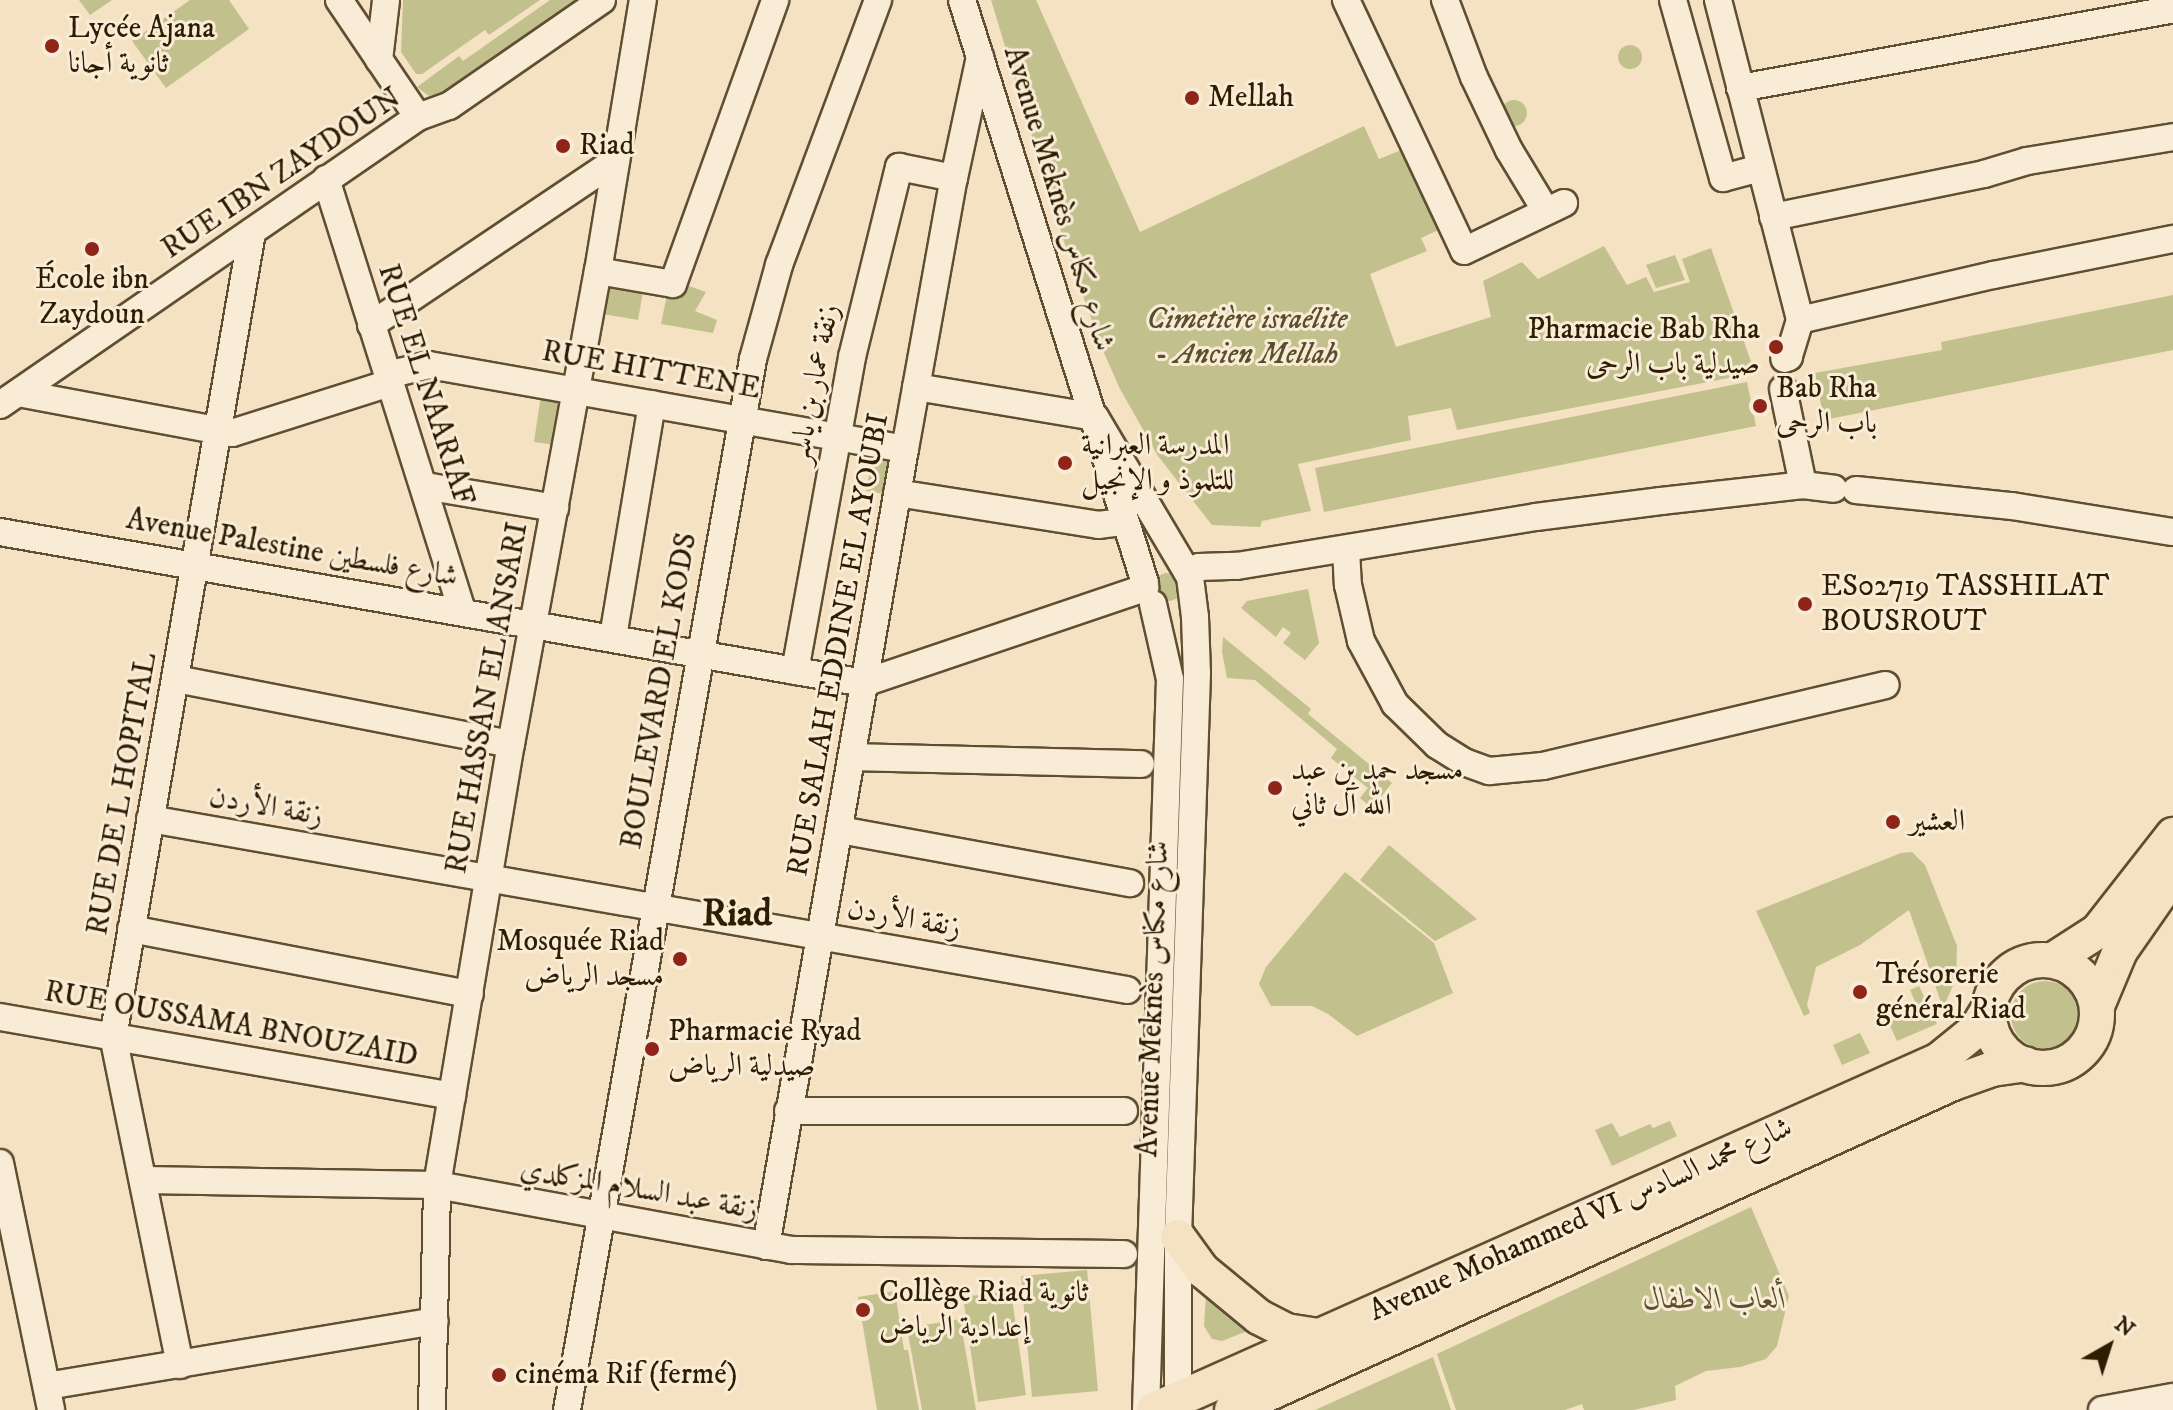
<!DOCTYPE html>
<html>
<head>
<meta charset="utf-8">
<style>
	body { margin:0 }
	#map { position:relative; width:2173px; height:1410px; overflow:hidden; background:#f4e2c2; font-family:"IM FELL DW Pica",Amiri,serif }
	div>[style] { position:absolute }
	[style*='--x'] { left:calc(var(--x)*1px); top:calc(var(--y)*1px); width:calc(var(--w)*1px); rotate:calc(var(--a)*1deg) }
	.green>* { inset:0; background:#c2c18e }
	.round { border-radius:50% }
	.roads { filter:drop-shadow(2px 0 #604e32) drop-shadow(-2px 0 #604e32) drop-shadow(0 2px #604e32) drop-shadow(0 -2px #604e32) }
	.minor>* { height:26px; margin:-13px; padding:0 13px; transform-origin:13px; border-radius:13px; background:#f8ecd7 }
	.major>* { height:34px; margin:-17px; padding:0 17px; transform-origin:17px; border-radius:17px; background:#f4e2c2 }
	.major>.ring { margin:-17px; padding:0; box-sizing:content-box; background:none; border:34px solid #f4e2c2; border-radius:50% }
	.dots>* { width:22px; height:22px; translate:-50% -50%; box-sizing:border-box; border:4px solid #f8ecd7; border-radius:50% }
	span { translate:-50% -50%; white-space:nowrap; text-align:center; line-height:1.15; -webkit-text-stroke:6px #f8ecd7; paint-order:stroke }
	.poi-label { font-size:30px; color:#2f1d02 }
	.left { translate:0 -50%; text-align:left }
	.right { translate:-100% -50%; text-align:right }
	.street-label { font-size:30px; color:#2f1d02 }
	.park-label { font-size:30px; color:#5b4e2c; font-style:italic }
	.district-label { font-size:38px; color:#2f1d02; font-weight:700 }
	.north { position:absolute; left:2069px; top:1306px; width:80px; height:80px; -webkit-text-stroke:6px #f8ecd7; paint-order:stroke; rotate:39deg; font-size:22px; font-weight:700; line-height:32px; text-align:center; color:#2f1d02 }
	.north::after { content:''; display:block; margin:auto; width:28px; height:36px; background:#2f1d02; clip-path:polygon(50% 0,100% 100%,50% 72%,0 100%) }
</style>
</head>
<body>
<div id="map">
	<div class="green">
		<div style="clip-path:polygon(79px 0,112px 0,90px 15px)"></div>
		<div style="clip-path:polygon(190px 0,229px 0,249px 29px,166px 88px,132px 41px)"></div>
		<div style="clip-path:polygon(403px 0,540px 0,489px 35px,485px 30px,422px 74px,416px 74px,401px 52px)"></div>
		<div style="clip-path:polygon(550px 0,584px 0,448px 93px,429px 96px,417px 87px,459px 56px,463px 61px)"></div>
		<div style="clip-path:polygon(991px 0,1036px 0,1140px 232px,1364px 126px,1379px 159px,1409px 147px,1445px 227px,1421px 238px,1427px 251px,1370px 274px,1396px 347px,1491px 317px,1483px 281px,1522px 262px,1538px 279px,1604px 246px,1627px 285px,1646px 277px,1654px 292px,1690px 282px,1682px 259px,1711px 248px,1755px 373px,1457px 430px,1451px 408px,1408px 416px,1411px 440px,1298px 464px,1311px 511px,1262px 521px,1260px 527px,1212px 525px,1158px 456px,1120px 389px,1101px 346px,1066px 248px)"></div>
		<div class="round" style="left:1618px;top:45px;width:24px;height:24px"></div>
		<div class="round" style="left:1501px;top:100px;width:26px;height:26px"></div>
		<div style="clip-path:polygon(1675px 255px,1685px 280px,1656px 288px,1646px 265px)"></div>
		<div style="clip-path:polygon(609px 280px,644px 286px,638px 320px,603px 314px)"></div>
		<div style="clip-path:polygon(680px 283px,706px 292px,695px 311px,717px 320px,713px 333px,661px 324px,668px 290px)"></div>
		<div style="clip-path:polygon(2173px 295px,2173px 350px,1824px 420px,1815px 373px,1942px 350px,1941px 342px)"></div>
		<div style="clip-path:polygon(1747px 382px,1756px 426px,1324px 512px,1315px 468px)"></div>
		<div style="clip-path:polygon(541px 395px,563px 399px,556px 445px,534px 442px)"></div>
		<div style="clip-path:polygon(873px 453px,891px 457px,885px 494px,866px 491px)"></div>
		<div class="round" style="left:1154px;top:573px;width:28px;height:28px"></div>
		<div style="clip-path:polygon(1308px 589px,1319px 643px,1305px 660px,1283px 643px,1291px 633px,1283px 627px,1276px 637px,1241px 608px,1247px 601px)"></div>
		<div style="clip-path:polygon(1223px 637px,1311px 709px,1308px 714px,1392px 783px,1372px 808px,1360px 798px,1368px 788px,1331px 758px,1337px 749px,1255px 680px,1227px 678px,1222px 652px)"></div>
		<div style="clip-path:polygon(1389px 845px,1477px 919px,1435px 941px,1360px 880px)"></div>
		<div style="clip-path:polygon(1912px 852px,1925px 865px,1957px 946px,1956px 979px,1943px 1008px,1909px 910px,1860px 945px,1816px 967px,1807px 1005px,1810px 1013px,1804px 1016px,1756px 911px,1901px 853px)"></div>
		<div style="clip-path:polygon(1345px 872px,1434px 943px,1453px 993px,1357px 1036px,1328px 1014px,1312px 1006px,1271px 1006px,1259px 984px,1266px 967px)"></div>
		<div class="round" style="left:2011px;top:981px;width:68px;height:68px"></div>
		<div style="clip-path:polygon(1919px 986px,1937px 1024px,1897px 1041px,1887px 1019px,1917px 1006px,1910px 990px)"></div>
		<div style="clip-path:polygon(1860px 1033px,1870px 1053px,1842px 1065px,1833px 1045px)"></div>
		<div style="clip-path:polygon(1670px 1121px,1677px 1136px,1612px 1166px,1595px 1130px,1612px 1123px,1620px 1137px,1650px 1124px,1653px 1128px)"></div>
		<div style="clip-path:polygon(1751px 1207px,1789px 1296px,1777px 1346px,1766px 1359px,1740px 1367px,1706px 1371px,1675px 1386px,1676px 1400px,1634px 1410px,1584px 1410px,1582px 1404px,1565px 1410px,1456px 1410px,1437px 1354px)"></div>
		<div style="clip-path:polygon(1087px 1270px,1098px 1391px,1032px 1397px,1021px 1276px)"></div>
		<div style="clip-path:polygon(895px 1291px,904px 1350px,908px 1350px,919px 1410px,877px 1410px,858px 1297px)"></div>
		<div style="clip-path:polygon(1011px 1291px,1026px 1395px,978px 1402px,963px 1297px)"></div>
		<div style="clip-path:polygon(1206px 1296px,1225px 1313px,1250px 1330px,1222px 1341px,1212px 1339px,1204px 1326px)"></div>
		<div style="clip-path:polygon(960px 1319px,976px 1410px,922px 1410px,907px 1328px)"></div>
		<div style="clip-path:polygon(1433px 1357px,1451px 1410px,1315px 1410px)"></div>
	</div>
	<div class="roads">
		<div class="minor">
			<div style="--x:339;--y:0;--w:141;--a:56"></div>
			<div style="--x:962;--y:0;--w:611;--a:72.57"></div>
			<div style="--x:1346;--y:0;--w:277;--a:64.8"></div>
			<div style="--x:1464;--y:251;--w:111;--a:-25.6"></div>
			<div style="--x:1445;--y:0;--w:82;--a:69.4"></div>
			<div style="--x:1474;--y:77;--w:81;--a:64.4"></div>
			<div style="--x:1509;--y:150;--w:71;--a:58.8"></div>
			<div style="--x:1673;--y:0;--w:185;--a:74.3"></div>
			<div style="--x:1723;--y:178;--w:38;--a:-15"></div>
			<div style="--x:1718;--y:0;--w:330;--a:75.6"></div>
			<div style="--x:1800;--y:320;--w:39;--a:107"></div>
			<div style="--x:1789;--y:357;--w:5;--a:158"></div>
			<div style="--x:379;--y:60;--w:60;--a:-83.3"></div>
			<div style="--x:1740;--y:88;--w:440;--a:-10.3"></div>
			<div style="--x:326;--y:179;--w:452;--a:72.5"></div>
			<div style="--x:1773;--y:217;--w:215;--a:-11.5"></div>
			<div style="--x:1984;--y:174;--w:45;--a:-16.8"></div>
			<div style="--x:2027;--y:161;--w:148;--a:-9.3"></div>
			<div style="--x:598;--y:271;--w:76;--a:9.8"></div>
			<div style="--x:673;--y:284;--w:302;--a:-70.2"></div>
			<div style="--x:1800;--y:320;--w:199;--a:-13.1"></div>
			<div style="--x:1994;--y:275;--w:183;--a:-11.4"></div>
			<div style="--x:371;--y:325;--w:294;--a:-33.9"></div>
			<div style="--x:387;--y:375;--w:43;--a:-13.4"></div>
			<div style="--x:429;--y:365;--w:483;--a:10"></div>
			<div style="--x:916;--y:387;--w:181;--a:9.5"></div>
			<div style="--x:1783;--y:389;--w:98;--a:78.2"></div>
			<div style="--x:18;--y:393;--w:218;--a:10.6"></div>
			<div style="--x:232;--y:433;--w:166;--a:-17.6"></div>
			<div style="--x:0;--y:405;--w:508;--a:-34.57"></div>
			<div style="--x:418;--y:117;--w:33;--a:-20"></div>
			<div style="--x:449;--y:106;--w:186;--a:-34.7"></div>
			<div style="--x:1095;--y:417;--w:186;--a:59.3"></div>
			<div style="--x:1190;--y:577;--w:40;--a:82.9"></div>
			<div style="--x:1195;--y:617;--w:56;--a:88"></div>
			<div style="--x:1197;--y:673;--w:564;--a:91.93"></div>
			<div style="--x:1178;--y:1237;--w:173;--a:90"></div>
			<div style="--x:425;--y:486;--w:132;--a:9.6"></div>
			<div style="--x:1856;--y:490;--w:157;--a:5.9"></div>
			<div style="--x:2012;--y:506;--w:163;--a:9.2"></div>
			<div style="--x:897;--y:493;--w:204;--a:9"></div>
			<div style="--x:1098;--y:525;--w:26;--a:-7"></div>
			<div style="--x:0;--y:532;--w:877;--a:9.91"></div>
			<div style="--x:864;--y:683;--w:297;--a:-18.7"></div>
			<div style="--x:1346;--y:549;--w:36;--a:87"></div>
			<div style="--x:1348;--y:585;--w:57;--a:76.9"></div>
			<div style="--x:1361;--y:641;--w:72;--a:61.6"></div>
			<div style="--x:1395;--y:704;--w:59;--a:44.3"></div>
			<div style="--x:1437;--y:745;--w:32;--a:32"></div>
			<div style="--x:1464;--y:762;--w:27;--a:20"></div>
			<div style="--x:1489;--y:771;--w:54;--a:-5.3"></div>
			<div style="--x:1543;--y:766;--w:352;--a:-13.3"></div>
			<div style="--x:1187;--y:572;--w:13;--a:-23"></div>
			<div style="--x:1199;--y:567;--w:38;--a:-2"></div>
			<div style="--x:1237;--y:566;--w:303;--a:-9.3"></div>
			<div style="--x:1536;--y:517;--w:126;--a:-7.3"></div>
			<div style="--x:1661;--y:501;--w:143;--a:-6.4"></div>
			<div style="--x:1803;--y:485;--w:31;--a:7"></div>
			<div style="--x:613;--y:637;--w:236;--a:-80.5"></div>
			<div style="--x:795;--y:671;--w:319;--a:-79.7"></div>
			<div style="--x:852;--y:357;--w:196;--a:-76.1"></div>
			<div style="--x:899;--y:167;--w:56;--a:11.3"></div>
			<div style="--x:176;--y:679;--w:341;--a:11"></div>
			<div style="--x:852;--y:757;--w:289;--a:1.4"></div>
			<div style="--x:150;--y:819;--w:992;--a:9.93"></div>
			<div style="--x:840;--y:830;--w:295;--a:10.4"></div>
			<div style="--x:131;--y:929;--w:345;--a:10.9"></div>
			<div style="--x:0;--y:1017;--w:459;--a:9.9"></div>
			<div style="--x:788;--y:1111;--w:336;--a:0"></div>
			<div style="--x:0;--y:1163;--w:252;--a:78.3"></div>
			<div style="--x:143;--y:1180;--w:294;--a:1"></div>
			<div style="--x:437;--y:1185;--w:360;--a:10.4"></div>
			<div style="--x:791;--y:1250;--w:333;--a:0.7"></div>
			<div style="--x:766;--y:1246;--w:809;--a:-80.11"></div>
			<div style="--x:905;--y:449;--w:275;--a:-79.8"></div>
			<div style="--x:954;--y:178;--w:124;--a:-77.9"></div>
			<div style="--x:180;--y:1365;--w:335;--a:-101.5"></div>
			<div style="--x:113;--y:1037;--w:817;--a:-80.2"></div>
			<div style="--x:47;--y:1386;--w:393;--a:-9.5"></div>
			<div style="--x:432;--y:1410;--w:225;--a:-88.7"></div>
			<div style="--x:437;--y:1185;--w:447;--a:-80.5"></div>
			<div style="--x:511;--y:744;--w:481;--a:-79.6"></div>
			<div style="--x:598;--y:271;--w:275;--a:-80.6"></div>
			<div style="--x:567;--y:1410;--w:1067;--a:-79.96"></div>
			<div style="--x:753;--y:359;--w:98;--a:-74.5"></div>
			<div style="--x:779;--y:265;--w:283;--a:-69.5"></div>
			<div style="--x:1146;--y:1410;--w:731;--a:-88.12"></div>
			<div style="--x:1170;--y:679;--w:77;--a:-102.8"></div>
			<div style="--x:2102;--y:1410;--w:72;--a:-10.4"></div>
		</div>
		<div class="major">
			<div style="--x:2053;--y:960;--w:54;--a:-32.8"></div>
			<div style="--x:2098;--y:931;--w:122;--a:-52"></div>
			<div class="ring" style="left:1989px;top:960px;width:74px;height:74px"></div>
			<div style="--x:2097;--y:1006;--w:60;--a:-67.3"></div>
			<div style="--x:2120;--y:951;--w:93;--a:-55.1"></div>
			<div style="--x:1178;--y:1237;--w:41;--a:54"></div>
			<div style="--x:1202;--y:1270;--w:74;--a:39.5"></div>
			<div style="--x:1259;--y:1317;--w:30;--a:27"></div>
			<div style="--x:1286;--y:1331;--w:36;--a:9"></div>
			<div style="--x:1154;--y:1410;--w:859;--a:-24.03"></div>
			<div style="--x:1939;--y:1060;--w:48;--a:-39"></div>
			<div style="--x:1976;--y:1030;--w:26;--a:-59"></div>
			<div style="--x:1232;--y:1410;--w:792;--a:-24.4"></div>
			<div style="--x:1953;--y:1083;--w:41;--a:-19.7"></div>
			<div style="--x:1992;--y:1069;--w:34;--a:-8"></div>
		</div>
	</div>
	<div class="dots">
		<div style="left:52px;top:46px;background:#8f2418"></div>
		<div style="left:1192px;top:98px;background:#8f2418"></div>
		<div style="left:563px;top:146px;background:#8f2418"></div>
		<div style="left:92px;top:249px;background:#8f2418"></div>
		<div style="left:1776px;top:347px;background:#8f2418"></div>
		<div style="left:1760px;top:406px;background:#8f2418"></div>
		<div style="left:1065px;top:463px;background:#8f2418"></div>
		<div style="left:1805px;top:604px;background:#8f2418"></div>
		<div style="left:1275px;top:788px;background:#8f2418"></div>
		<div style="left:1893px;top:822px;background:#8f2418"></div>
		<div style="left:680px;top:959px;background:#8f2418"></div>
		<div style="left:1860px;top:992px;background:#8f2418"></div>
		<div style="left:652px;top:1049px;background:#8f2418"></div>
		<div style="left:863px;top:1310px;background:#8f2418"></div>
		<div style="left:499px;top:1375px;background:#8f2418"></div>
	</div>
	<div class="poi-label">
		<span class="left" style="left:68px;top:46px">Lycée Ajana<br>ثانوية أجانا</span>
		<span class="left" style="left:1208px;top:98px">Mellah</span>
		<span class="left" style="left:579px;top:146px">Riad</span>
		<span style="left:92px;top:297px">École ibn<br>Zaydoun</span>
		<span class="right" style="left:1760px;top:347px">Pharmacie Bab Rha<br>صيدلية باب الرحى</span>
		<span class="left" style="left:1776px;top:406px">Bab Rha<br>باب الرحى</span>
		<span class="left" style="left:1081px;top:463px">المدرسة العبرانية<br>للتلموذ و الإنجيل</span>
		<span class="left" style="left:1821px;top:604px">ES02719 TASSHILAT<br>BOUSROUT</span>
		<span class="left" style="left:1291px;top:788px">مسجد حمد بن عبد<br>الله آل ثاني</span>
		<span class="left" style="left:1909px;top:822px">العشير</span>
		<span class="right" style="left:664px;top:959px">Mosquée Riad<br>مسجد الرياض</span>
		<span class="left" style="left:1876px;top:992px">Trésorerie<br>général Riad</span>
		<span class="left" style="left:668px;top:1049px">Pharmacie Ryad<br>صيدلية الرياض</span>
		<span class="left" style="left:879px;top:1310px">Collège Riad ثانوية<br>إعدادية الرياض</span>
		<span class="left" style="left:515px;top:1375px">cinéma Rif (fermé)</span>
	</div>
	<div class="street-label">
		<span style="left:282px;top:174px;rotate:-34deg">RUE IBN ZAYDOUN</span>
		<span style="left:1058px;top:199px;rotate:73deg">Avenue Meknès شارع مكناس</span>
		<span style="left:651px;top:371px;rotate:10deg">RUE HITTENE</span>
		<span style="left:815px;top:384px;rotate:-79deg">زنقة عمار بن ياسر</span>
		<span style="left:425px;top:385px;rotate:72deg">RUE EL NAARIAF</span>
		<span style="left:292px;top:549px;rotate:10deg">Avenue Palestine شارع فلسطين</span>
		<span style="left:839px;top:645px;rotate:-80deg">RUE SALAH EDDINE EL AYOUBI</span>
		<span style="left:660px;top:691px;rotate:-80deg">BOULEVARD EL KODS</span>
		<span style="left:488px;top:698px;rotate:-80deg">RUE HASSAN EL ANSARI</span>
		<span style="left:123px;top:794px;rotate:-80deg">RUE DE L HOPITAL</span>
		<span style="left:266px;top:807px;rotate:10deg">زنقة الأردن</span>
		<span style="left:904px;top:919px;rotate:10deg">زنقة الأردن</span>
		<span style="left:1154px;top:999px;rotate:-88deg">Avenue Meknès شارع مكناس</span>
		<span style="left:231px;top:1025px;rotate:10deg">RUE OUSSAMA BNOUZAID</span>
		<span style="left:639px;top:1190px;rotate:10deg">زنقة عبد السلام المزكلدي</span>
		<span style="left:1581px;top:1220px;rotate:-24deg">Avenue Mohammed VI شارع محمد السادس</span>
	</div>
	<div class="park-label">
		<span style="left:1247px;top:337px">Cimetière israélite<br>- Ancien Mellah</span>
		<span style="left:1715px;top:1300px">ألعاب الاطفال</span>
	</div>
	<div class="district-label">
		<span style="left:737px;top:915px">Riad</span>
	</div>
	<div class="north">N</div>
</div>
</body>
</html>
